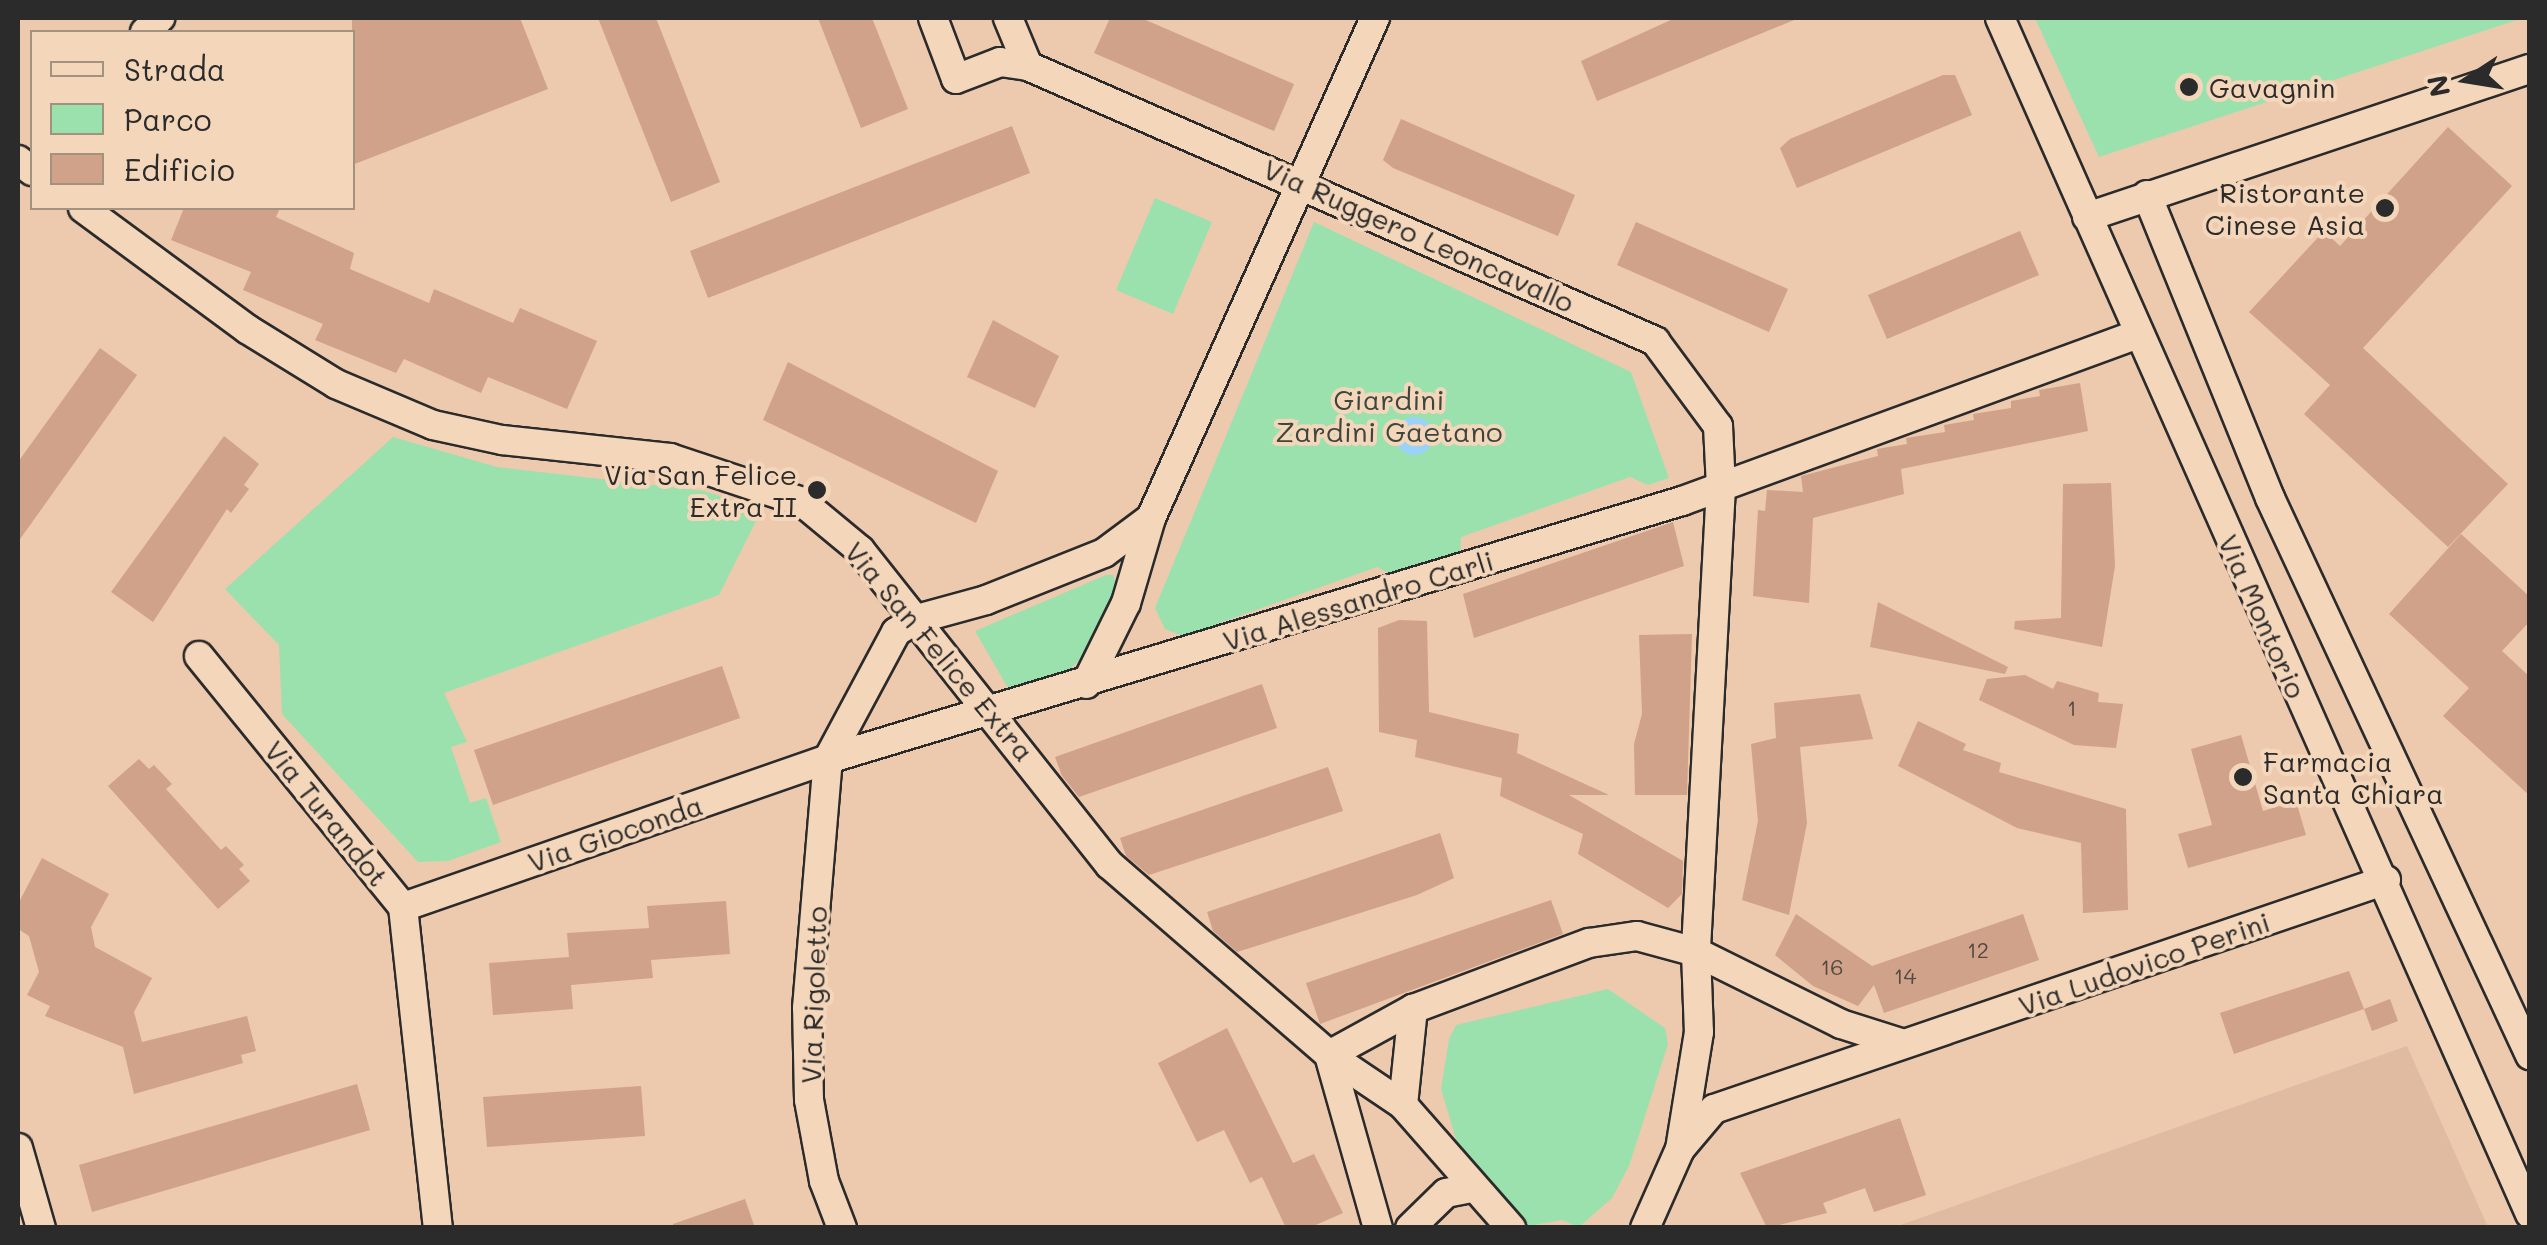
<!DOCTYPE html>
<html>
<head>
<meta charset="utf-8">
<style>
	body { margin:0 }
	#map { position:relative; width:2547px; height:1245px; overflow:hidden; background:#edc9ae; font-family:Mali,sans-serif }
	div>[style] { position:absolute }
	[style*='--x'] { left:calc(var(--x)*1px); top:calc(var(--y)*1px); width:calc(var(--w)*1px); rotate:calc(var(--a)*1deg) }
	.built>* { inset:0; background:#e0baa1 }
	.green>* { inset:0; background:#9be1ae }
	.water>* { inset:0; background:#9bd2fa }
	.round { border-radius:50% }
	.building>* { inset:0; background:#d0a289 }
	.roads { filter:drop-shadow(2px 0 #2b2b2b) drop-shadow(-2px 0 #2b2b2b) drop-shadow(0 2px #2b2b2b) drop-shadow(0 -2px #2b2b2b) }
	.minor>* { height:28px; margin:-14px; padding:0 14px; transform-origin:14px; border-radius:14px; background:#f4d6ba }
	.dots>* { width:28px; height:28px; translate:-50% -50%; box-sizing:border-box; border:5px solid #f4d6ba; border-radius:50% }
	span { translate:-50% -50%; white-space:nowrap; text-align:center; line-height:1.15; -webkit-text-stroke:8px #f4d6ba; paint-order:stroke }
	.number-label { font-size:22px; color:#544942 }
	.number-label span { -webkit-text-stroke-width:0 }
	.poi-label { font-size:28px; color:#2b2b2b }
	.left { translate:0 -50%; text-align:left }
	.right { translate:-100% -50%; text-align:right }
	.street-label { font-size:28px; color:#2b2b2b }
	.park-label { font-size:28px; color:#3c463f }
	.frame { position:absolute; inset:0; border:20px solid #2b2b2b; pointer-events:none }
	.legend { position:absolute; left:30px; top:30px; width:325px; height:180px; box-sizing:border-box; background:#f4d6ba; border:2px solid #a49281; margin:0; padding:12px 18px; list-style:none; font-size:30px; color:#2b2b2b }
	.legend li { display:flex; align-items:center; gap:20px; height:50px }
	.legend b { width:50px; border:2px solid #a49281 }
	.north { position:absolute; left:2417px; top:30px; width:100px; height:100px; -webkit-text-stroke:8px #f4d6ba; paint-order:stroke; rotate:258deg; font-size:28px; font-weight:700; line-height:40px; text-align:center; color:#2b2b2b }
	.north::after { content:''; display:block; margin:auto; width:35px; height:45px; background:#2b2b2b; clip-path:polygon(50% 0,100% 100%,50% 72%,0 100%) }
</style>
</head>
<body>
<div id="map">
	<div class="built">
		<div style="clip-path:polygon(2407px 1046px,2488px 1227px,1895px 1227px)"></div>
	</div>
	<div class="green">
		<div style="clip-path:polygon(2035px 18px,2523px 18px,2099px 157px)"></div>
		<div style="clip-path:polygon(1155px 198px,1212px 222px,1173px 314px,1116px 290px)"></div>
		<div style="clip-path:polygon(1314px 222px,1631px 372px,1669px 478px,1648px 485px,1630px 477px,1461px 537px,1460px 559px,1404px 581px,1377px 567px,1211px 626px,1208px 636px,1185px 637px,1165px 629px,1155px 608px)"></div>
		<div style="clip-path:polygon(393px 437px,497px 467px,704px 491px,762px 509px,719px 595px,444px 693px,467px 742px,451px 747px,470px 803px,486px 798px,501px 842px,448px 861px,418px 862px,282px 714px,279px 645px,225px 589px)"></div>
		<div style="clip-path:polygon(1106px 575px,1113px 575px,1118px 588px,1079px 661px,1064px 674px,1008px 688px,975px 631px)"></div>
		<div style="clip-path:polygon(1608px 989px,1665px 1028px,1668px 1044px,1629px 1166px,1612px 1198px,1579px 1227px,1562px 1220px,1523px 1227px,1458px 1146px,1441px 1089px,1449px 1039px,1456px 1025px)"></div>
	</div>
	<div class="water">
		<div class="round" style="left:1395px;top:417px;width:38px;height:38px"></div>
	</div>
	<div class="building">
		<div style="clip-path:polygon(352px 18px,520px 18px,548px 89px,352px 165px)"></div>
		<div style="clip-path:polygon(598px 18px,656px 18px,720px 182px,671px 202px)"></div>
		<div style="clip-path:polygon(818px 18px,872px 18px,908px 109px,861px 128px)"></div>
		<div style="clip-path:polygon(1110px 18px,1141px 18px,1294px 84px,1274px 131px,1094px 53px)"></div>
		<div style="clip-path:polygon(1675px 18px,1799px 18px,1597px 101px,1581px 61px)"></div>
		<div style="clip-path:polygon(1943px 75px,1955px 75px,1972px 115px,1797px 188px,1780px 148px,1790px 139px)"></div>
		<div style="clip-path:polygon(1401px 119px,1575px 195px,1558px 236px,1393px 168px,1383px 160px)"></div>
		<div style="clip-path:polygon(1012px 126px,1030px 173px,708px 298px,690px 251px)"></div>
		<div style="clip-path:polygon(2448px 127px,2512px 186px,2363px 348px,2508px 484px,2448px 547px,2304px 414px,2330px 385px,2249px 312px,2324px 231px,2340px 246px)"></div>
		<div style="clip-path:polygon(184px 208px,280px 208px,276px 217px,354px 253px,350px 269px,429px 303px,434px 289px,513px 323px,520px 308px,597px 341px,567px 409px,488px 377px,481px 393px,404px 359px,396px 373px,315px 340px,323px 324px,243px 290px,251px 272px,171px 240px)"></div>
		<div style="clip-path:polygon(1636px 222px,1788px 289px,1769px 332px,1617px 265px)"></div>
		<div style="clip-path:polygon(2020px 231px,2039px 275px,1887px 339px,1868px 295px)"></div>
		<div style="clip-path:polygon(993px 320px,1059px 356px,1035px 408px,967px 377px)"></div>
		<div style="clip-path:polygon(100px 348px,137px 375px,18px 542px,18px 462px)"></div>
		<div style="clip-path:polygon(788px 362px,998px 471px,976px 523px,763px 420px)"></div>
		<div style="clip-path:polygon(2080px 383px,2088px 431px,1901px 469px,1904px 494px,1813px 518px,1809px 603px,1753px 596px,1758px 510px,1765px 511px,1767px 490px,1803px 492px,1801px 476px,1878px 456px,1877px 449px,1907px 444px,1906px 438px,1945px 432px,1944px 425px,1974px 420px,1973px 414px,2011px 408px,2011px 401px,2040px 396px,2039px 390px)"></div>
		<div style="clip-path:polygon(224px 436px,259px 464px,244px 485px,249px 489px,231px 513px,227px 509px,153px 622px,111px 592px)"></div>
		<div style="clip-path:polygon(2111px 483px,2115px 566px,2102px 647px,2014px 629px,2015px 621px,2061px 618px,2063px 484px)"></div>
		<div style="clip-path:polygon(1673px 522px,1684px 566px,1474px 638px,1463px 594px)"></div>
		<div style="clip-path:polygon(2461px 534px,2530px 597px,2530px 621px,2502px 651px,2530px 677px,2530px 796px,2443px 716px,2469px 688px,2389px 614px)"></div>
		<div style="clip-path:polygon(1878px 602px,2008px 667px,2005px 674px,1870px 647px)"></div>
		<div style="clip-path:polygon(1399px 620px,1427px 621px,1429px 712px,1519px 734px,1517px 753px,1609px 795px,1569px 795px,1683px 861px,1682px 894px,1668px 908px,1578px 854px,1583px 834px,1500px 796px,1502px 778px,1415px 757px,1417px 740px,1379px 732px,1378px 628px)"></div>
		<div style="clip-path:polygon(1692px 634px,1687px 795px,1635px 795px,1634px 744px,1642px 714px,1639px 635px)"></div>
		<div style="clip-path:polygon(722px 666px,740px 718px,493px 805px,474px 750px)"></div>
		<div style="clip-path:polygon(2025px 675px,2053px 689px,2057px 681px,2099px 693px,2098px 702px,2123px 704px,2116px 748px,2074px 745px,1979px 700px,1987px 679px)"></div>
		<div style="clip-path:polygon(1262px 684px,1277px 728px,1079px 797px,1062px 776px,1055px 757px)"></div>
		<div style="clip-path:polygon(1860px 694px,1873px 739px,1800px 747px,1807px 823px,1789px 915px,1742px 900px,1758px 821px,1751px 744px,1776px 738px,1774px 703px)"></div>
		<div style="clip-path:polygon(1918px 721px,1966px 744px,1963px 750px,2001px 763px,1999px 772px,2126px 809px,2128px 910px,2083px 913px,2081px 843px,2017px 828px,1898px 766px)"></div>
		<div style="clip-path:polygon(2241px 735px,2263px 811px,2296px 801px,2306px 835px,2188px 868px,2178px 834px,2212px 825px,2191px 749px)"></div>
		<div style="clip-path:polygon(139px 759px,149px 769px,154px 765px,172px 784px,166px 789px,221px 850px,226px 846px,244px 865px,239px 869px,250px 881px,218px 909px,108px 786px)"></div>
		<div style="clip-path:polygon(1328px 767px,1343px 811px,1149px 875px,1126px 856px,1120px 838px)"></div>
		<div style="clip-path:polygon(1440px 833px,1454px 878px,1417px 895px,1237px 952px,1213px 931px,1207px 912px)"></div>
		<div style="clip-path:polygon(42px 858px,109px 894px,91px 927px,95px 947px,152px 978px,134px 1012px,142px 1042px,247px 1016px,256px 1051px,241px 1055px,243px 1063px,134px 1094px,123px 1047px,45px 1016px,50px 1006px,27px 995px,39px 972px,29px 936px,18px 929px,18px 904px)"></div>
		<div style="clip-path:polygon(1551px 900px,1563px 934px,1320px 1024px,1306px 983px)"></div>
		<div style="clip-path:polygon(726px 901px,730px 954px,651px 960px,653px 978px,571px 985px,573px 1009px,493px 1015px,489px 963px,569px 957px,567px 933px,649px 928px,647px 906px)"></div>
		<div style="clip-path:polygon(1796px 914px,1872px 966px,2023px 914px,2039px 960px,1884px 1013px,1874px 985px,1858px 1006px,1813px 986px,1775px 955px)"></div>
		<div style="clip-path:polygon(2349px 971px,2364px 1009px,2234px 1054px,2220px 1013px)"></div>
		<div style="clip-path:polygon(2390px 999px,2398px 1021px,2372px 1031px,2364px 1009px)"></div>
		<div style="clip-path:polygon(1227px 1028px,1293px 1163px,1314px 1154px,1343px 1213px,1309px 1228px,1286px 1228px,1262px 1177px,1250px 1183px,1224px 1130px,1197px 1142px,1158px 1063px)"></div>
		<div style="clip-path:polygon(357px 1084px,370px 1130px,92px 1212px,79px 1165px)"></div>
		<div style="clip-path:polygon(641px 1086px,645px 1136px,487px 1147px,483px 1097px)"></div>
		<div style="clip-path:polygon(1900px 1118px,1926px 1195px,1874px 1212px,1865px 1188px,1823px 1203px,1827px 1213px,1767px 1228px,1740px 1173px)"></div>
		<div style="clip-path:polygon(745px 1199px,755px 1228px,673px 1228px,673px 1224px)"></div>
	</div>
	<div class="roads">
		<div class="minor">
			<div style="--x:933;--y:18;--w:65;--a:69.3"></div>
			<div style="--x:956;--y:79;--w:47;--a:-21.1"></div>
			<div style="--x:1000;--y:62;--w:28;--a:8"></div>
			<div style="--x:1028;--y:66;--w:685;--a:23.68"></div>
			<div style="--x:1655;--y:341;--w:106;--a:53.5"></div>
			<div style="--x:1718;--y:426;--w:61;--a:87.2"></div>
			<div style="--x:1721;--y:487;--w:466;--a:93.1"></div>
			<div style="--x:1696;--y:952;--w:80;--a:87.9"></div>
			<div style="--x:1699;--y:1032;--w:119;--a:99.2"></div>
			<div style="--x:1680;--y:1149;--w:86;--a:113.9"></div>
			<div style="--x:1008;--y:18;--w:52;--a:67.4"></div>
			<div style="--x:2000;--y:18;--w:1308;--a:66.1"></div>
			<div style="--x:145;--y:32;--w:21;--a:-43"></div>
			<div style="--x:18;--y:160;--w:18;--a:38"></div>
			<div style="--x:2147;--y:195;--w:327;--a:67.9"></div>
			<div style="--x:2270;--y:498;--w:615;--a:64.98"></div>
			<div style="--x:83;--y:208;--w:204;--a:36.4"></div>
			<div style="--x:247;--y:329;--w:105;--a:31.7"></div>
			<div style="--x:336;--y:384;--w:105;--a:22.9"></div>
			<div style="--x:433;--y:425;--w:71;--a:12.3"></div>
			<div style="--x:502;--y:440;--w:169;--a:6.1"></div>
			<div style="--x:670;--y:458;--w:139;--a:18.4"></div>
			<div style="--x:802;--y:502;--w:75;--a:39.6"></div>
			<div style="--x:860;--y:550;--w:402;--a:51.6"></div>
			<div style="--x:1110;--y:865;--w:290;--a:40.9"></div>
			<div style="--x:1329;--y:1055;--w:89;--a:34"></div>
			<div style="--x:1403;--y:1105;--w:164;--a:48.7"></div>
			<div style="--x:2087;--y:217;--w:467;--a:-18.5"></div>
			<div style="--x:199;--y:656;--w:323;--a:50.9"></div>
			<div style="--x:403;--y:907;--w:323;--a:83.8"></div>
			<div style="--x:1086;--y:684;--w:90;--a:-63.7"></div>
			<div style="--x:1126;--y:603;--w:89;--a:-73.6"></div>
			<div style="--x:1151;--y:518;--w:548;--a:-65.87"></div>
			<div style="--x:403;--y:907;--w:450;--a:-19.2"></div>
			<div style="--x:828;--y:759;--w:892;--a:-16.81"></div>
			<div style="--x:1682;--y:501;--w:483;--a:-20.1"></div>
			<div style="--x:1329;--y:1055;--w:96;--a:-28.7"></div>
			<div style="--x:1413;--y:1009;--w:188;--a:-20.6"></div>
			<div style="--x:1589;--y:943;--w:49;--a:-8.3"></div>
			<div style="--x:1637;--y:936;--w:61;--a:15.2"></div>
			<div style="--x:1696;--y:952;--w:162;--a:26.4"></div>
			<div style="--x:1841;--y:1024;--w:63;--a:17.6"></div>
			<div style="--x:1329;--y:1055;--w:180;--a:74.2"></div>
			<div style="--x:1403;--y:1105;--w:97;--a:-84.1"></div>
			<div style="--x:18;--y:1148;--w:83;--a:74"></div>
			<div style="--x:1681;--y:1148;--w:51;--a:-49.8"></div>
			<div style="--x:1714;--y:1109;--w:710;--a:-18.82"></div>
			<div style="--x:842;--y:1228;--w:50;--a:-111"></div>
			<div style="--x:824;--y:1181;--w:82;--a:-100.5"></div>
			<div style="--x:809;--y:1100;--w:92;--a:-91.2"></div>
			<div style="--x:807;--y:1008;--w:250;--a:-85.2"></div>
			<div style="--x:828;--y:759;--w:144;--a:-61.8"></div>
			<div style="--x:896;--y:632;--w:25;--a:-32"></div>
			<div style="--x:917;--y:619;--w:72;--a:-15.4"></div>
			<div style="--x:986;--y:600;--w:127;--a:-21.7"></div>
			<div style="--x:1104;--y:553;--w:59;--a:-36.7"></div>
			<div style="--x:1410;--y:1228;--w:50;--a:-44.2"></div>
			<div style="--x:1446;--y:1193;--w:26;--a:-11"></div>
		</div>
	</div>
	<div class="dots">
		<div style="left:2189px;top:87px;background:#2b2b2b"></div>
		<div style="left:2385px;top:208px;background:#2b2b2b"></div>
		<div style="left:817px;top:490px;background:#2b2b2b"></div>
		<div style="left:2243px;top:777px;background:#2b2b2b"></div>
	</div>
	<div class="number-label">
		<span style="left:2072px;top:708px">1</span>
		<span style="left:1978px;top:950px">12</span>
		<span style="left:1832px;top:967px">16</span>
		<span style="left:1905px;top:976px">14</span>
	</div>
	<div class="poi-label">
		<span class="left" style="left:2209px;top:87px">Gavagnin</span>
		<span class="right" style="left:2365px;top:208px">Ristorante<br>Cinese Asia</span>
		<span class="right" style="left:797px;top:490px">Via San Felice<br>Extra II</span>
		<span class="left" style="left:2263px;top:777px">Farmacia<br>Santa Chiara</span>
	</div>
	<div class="street-label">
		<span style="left:1419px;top:235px;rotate:24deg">Via Ruggero Leoncavallo</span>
		<span style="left:1358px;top:600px;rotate:-17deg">Via Alessandro Carli</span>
		<span style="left:2263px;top:616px;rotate:66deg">Via Montorio</span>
		<span style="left:940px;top:651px;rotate:50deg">Via San Felice Extra</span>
		<span style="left:327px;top:813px;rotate:51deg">Via Turandot</span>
		<span style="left:615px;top:833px;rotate:-19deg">Via Gioconda</span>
		<span style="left:2144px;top:963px;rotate:-19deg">Via Ludovico Perini</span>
		<span style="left:813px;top:995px;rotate:-88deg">Via Rigoletto</span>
	</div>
	<div class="park-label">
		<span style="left:1389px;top:415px">Giardini<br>Zardini Gaetano</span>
	</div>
	<div class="frame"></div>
	<ul class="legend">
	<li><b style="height:12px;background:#f4d6ba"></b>Strada</li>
	<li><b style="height:28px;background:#9be1ae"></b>Parco</li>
	<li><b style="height:28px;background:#d0a289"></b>Edificio</li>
	</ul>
	<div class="north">N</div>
</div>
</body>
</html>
